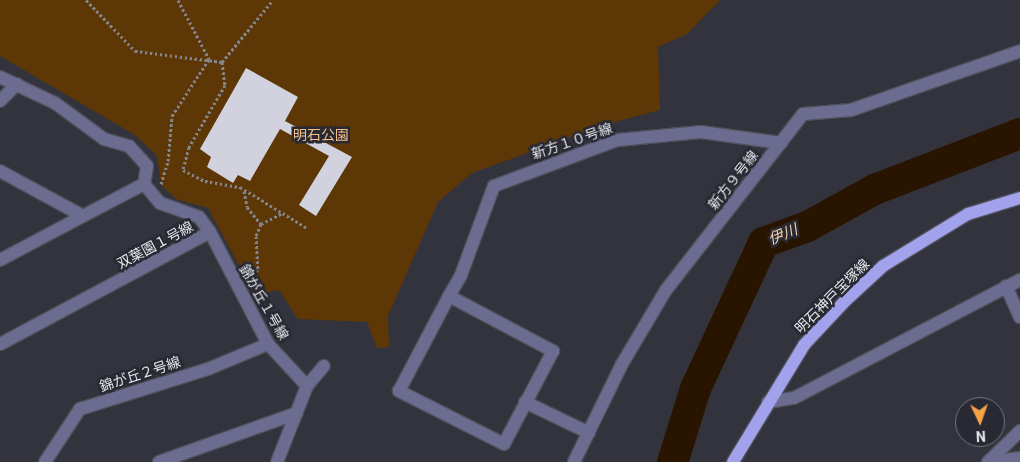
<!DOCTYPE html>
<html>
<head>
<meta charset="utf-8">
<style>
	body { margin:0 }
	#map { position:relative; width:1020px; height:462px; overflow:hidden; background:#33333d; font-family:Roboto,"Noto Sans JP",sans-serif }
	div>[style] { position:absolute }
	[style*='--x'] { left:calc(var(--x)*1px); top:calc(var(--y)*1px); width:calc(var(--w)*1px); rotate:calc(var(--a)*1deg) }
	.green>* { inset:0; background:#5d3806 }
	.river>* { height:31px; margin:-15.5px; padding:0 15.5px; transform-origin:15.5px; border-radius:15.5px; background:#291400 }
	.building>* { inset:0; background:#d1d2de }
	.path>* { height:3px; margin-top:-1.5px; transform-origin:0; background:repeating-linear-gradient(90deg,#84858d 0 2.5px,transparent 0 5px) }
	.roads { filter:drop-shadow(1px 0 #4f5059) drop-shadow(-1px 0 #4f5059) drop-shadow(0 1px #4f5059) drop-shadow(0 -1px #4f5059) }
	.minor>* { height:12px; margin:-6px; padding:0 6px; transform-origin:6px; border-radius:6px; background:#6b6c90 }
	.major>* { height:12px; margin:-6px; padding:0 6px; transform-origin:6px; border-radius:6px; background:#a1a2eb }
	span { translate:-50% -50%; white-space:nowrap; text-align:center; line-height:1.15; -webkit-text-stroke:5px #292933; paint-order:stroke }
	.park-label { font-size:14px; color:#f4bf89 }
	.street-label { font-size:14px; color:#e5e6ec }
	.water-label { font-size:15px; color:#f6d2af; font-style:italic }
	.north { position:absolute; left:955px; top:397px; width:50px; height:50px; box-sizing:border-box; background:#292933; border:1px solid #74757d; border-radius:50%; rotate:177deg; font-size:14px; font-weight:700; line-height:20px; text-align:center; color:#e5e6ec }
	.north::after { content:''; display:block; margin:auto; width:18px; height:22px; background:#f4a345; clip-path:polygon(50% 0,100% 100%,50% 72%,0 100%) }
</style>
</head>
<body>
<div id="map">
	<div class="green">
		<div style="clip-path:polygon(0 0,720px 0,687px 34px,658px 47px,660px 110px,607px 124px,472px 173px,438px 202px,388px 316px,389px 347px,377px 348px,367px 322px,298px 319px,279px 290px,255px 295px,208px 208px,176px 199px,161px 185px,157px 156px,135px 135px,0 56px)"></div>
	</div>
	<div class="river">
		<div style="--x:672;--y:462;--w:77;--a:-72.7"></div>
		<div style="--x:695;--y:388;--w:161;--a:-65"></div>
		<div style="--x:763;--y:242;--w:47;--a:-20"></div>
		<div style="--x:807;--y:226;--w:77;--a:-28.9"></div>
		<div style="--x:874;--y:189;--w:156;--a:-21"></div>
	</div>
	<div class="building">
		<div style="clip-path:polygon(246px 68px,298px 97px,285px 121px,352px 157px,316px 216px,299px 205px,329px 156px,280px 129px,250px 181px,238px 175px,233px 183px,207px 167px,211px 157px,200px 149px)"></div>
	</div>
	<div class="path">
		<div style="--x:86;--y:0;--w:71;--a:46.1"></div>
		<div style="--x:135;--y:51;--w:88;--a:7.2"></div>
		<div style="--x:222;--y:62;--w:80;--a:-50.6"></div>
		<div style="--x:178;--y:0;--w:67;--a:62.3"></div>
		<div style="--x:222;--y:62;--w:23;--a:83"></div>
		<div style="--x:225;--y:85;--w:72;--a:120.1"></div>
		<div style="--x:189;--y:147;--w:24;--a:105"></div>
		<div style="--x:183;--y:170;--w:25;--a:27"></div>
		<div style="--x:205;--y:181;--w:36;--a:10"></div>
		<div style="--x:240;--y:187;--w:79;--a:31.5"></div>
		<div style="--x:161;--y:184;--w:24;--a:-73"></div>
		<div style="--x:168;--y:161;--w:45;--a:-84.9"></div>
		<div style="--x:172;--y:116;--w:68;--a:-57"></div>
		<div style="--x:244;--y:191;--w:16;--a:79"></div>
		<div style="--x:247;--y:207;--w:22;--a:51"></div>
		<div style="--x:261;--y:224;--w:13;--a:113"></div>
		<div style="--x:256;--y:236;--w:34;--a:87"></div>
		<div style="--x:258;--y:270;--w:11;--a:146"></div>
		<div style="--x:261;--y:224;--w:25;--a:-27"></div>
	</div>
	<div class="roads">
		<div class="minor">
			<div style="--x:0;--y:77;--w:61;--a:25.3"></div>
			<div style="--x:55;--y:103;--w:61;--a:36.3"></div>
			<div style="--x:104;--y:139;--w:26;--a:16"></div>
			<div style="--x:129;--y:146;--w:27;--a:48"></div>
			<div style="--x:147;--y:166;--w:18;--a:99"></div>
			<div style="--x:144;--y:184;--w:25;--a:50"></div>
			<div style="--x:160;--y:203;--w:41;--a:19.7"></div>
			<div style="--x:199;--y:217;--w:19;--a:54"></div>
			<div style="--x:210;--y:232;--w:238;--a:151.9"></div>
			<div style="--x:0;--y:101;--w:24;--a:-45"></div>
			<div style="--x:0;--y:171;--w:94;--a:28.5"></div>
			<div style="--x:83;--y:216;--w:69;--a:-27.7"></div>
			<div style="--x:210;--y:232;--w:126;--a:62.6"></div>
			<div style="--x:268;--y:344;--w:57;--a:47.1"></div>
			<div style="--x:307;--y:386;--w:82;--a:111.5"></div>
			<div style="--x:0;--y:260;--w:94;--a:-27.9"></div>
			<div style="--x:1006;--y:286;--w:34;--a:66"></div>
			<div style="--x:449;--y:296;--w:118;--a:27.9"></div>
			<div style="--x:553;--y:351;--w:105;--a:117.8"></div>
			<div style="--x:504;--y:444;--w:118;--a:-153.2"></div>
			<div style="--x:399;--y:391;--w:107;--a:-62.2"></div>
			<div style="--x:449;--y:296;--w:24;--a:-60"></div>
			<div style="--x:461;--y:275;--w:95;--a:-69.7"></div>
			<div style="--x:494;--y:186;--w:132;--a:-20.4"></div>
			<div style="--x:618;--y:140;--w:83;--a:-5.5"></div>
			<div style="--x:701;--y:132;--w:81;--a:7.8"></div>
			<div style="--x:307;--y:386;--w:26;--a:-50"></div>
			<div style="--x:525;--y:402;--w:71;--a:25.8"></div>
			<div style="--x:768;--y:402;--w:26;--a:-9"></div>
			<div style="--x:794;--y:398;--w:255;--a:-27.6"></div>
			<div style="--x:45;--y:462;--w:64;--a:-56.6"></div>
			<div style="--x:80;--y:409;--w:134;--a:-17.4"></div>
			<div style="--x:208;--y:369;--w:65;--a:-22.6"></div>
			<div style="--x:159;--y:462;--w:146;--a:-19.5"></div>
			<div style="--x:574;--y:462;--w:109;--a:-63.9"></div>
			<div style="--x:622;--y:364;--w:86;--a:-59.3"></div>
			<div style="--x:666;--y:290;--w:223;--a:-52.1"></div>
			<div style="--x:803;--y:114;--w:48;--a:-4.8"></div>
			<div style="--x:851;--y:110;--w:179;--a:-19.2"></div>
			<div style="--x:988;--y:462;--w:45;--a:-44.1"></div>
			<div style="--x:990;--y:462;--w:30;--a:-8"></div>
		</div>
		<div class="major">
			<div style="--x:733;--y:462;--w:137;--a:-58.7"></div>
			<div style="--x:804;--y:345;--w:60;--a:-47"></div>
			<div style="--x:845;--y:301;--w:52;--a:-42.6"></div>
			<div style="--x:883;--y:266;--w:100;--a:-31.5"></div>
			<div style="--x:968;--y:214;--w:54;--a:-17.1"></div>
		</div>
	</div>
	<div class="park-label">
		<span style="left:321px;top:135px">明石公園</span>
	</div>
	<div class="street-label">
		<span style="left:572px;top:141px;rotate:-19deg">新方１０号線</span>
		<span style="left:733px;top:180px;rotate:-52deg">新方９号線</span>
		<span style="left:155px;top:245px;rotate:-28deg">双葉園１号線</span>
		<span style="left:832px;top:296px;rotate:-45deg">明石神戸宝塚線</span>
		<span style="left:264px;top:302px;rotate:60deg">錦が丘１号線</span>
		<span style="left:140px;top:374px;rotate:-18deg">錦が丘２号線</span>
	</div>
	<div class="water-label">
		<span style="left:783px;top:235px;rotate:-22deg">伊川</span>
	</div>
	<div class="north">N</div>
</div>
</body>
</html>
